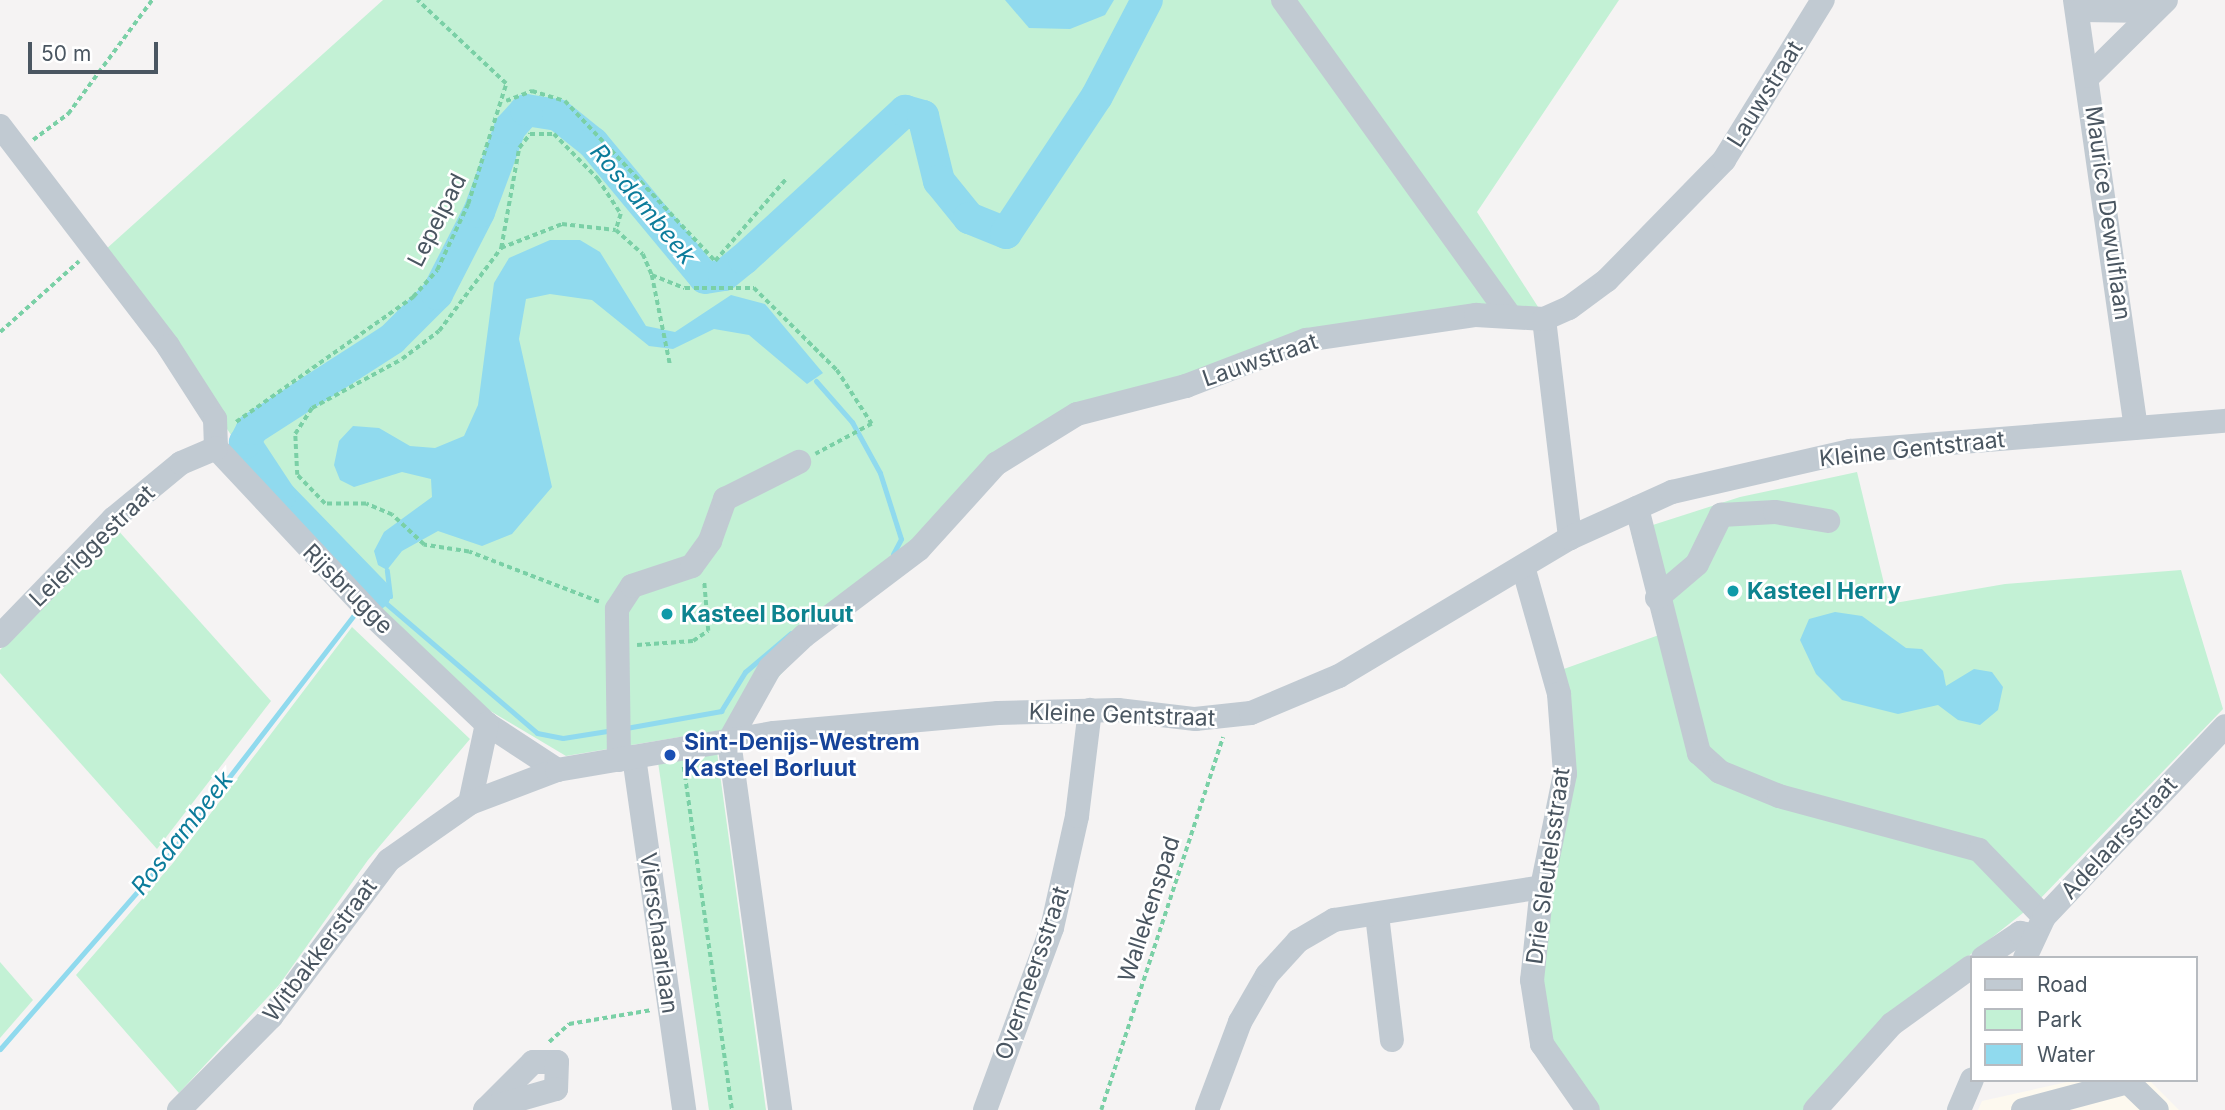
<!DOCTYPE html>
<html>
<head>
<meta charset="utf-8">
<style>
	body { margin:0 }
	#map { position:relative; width:2225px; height:1110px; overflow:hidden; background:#f5f3f3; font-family:Inter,sans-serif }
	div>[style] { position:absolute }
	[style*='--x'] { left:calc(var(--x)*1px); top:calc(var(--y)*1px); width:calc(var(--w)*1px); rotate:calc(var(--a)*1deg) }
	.commercial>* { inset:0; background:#fdf9ef }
	.green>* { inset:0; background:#c3f1d5 }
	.water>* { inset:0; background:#90daee }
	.stream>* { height:5px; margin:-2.5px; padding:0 2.5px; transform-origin:2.5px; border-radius:2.5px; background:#90daee }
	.river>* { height:32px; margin:-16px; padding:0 16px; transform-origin:16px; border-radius:16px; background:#90daee }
	.path>* { height:3.5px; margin-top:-1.75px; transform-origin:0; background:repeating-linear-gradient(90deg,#7ad0a6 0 5px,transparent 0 8.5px) }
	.minor>* { height:24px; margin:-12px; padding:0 12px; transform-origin:12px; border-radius:12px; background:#c1cad2 }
	.dots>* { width:19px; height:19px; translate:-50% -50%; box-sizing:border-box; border:4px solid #fff; border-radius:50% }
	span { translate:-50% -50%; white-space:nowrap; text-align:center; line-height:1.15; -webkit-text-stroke:5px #fff; paint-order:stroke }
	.street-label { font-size:23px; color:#4a5661 }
	.culture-label { font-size:23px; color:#0d838f; font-weight:700 }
	.left { translate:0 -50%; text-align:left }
	.transit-label { font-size:23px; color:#164399; font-weight:700 }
	.water-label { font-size:24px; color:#0c7c9b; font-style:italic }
	.legend { position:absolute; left:1970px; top:956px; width:228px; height:126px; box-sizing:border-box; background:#fff; border:2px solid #b7bbc0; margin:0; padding:9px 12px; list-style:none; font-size:21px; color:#4a5661 }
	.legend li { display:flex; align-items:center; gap:14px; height:35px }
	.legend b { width:35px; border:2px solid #b7bbc0 }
	.scale { position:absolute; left:28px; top:42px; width:130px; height:32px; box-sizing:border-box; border:4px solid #4a5661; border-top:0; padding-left:9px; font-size:21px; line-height:24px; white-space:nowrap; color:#4a5661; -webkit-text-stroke:5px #fff; paint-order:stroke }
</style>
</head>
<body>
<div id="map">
	<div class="commercial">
		<div style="clip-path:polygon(2076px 1080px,2149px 1080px,2179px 1110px,1978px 1110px,1982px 1101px)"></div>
	</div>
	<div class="green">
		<div style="clip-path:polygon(383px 0,1619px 0,1477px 212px,1540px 310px,1482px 307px,1083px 401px,843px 603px,734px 728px,566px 756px,487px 709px,387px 624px,283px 511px,105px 250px)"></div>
		<div style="clip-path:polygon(1857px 472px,1889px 604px,2005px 584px,2181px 570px,2223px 709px,2038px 901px,1894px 1015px,1807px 1110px,1598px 1110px,1549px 1038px,1539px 969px,1561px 670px,1659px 635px,1631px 532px,1740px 497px)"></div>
		<div style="clip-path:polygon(116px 528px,271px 701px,157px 849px,0 673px,0 650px)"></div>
		<div style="clip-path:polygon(352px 627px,470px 739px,368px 860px,279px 985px,179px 1093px,76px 975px,173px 863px)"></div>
		<div style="clip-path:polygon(717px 752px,766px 1110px,709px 1110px,658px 762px)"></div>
		<div style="clip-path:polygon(0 962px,33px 1000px,0 1038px)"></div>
	</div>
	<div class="water">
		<div style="clip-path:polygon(1005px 0,1114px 0,1105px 15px,1070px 29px,1029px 28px)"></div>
		<div style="clip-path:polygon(550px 240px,580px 240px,600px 252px,646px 326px,675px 332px,731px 295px,765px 304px,823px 373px,807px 384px,749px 335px,714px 329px,673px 349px,649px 346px,592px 300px,550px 294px,526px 299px,519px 339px,552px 487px,512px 534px,482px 546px,438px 531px,402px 551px,387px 570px,378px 565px,374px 551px,384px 532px,432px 497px,431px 479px,402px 472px,354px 487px,340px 480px,334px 465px,339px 441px,353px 426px,379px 428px,410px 446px,435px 448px,464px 436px,478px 405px,494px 283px,509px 258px)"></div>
		<div style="clip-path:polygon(1835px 612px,1862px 616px,1906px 648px,1922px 649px,1943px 671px,1946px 686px,1974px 669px,1992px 672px,2003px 687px,1998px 710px,1980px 725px,1958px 720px,1938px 705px,1898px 714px,1842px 700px,1816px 674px,1800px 640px,1809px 619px)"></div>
	</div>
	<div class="stream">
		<div style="--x:816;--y:381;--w:55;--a:48.7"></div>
		<div style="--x:852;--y:422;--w:58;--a:61.2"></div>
		<div style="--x:880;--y:473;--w:69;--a:72.3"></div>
		<div style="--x:901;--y:539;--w:17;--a:118"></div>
		<div style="--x:375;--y:594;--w:213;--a:40.6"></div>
		<div style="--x:537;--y:733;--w:26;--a:11"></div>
		<div style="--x:563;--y:738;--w:51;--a:-9.1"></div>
		<div style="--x:375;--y:594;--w:15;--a:8"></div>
		<div style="--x:390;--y:596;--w:26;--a:-97"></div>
		<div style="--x:626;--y:728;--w:97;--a:-10.1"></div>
		<div style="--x:721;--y:711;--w:46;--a:-58.4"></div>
		<div style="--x:745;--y:672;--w:60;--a:-40.3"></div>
		<div style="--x:0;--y:1049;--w:252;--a:-48.9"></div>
		<div style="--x:166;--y:859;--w:313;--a:-52.4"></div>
	</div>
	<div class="river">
		<div style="--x:375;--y:594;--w:136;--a:-134.1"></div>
		<div style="--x:280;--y:496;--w:64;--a:-123.4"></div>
		<div style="--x:245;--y:443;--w:16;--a:-63"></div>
		<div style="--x:252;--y:429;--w:166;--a:-32.7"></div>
		<div style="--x:392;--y:339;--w:64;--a:-45"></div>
		<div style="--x:437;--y:294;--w:92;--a:-62.9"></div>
		<div style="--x:479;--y:212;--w:90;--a:-69.7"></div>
		<div style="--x:510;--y:128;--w:24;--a:-48"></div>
		<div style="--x:526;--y:110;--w:32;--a:9"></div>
		<div style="--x:558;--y:115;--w:45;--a:38.7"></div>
		<div style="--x:593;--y:143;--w:175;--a:50.3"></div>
		<div style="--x:705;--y:278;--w:19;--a:-9"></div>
		<div style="--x:724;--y:275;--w:26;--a:-39"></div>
		<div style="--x:744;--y:259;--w:219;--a:-42.6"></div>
		<div style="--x:905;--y:111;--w:19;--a:16"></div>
		<div style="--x:923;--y:116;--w:67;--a:76.2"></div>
		<div style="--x:939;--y:181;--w:48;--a:51"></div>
		<div style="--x:969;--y:218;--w:40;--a:22"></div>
		<div style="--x:1006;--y:233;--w:164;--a:-56.4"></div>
		<div style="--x:1097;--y:96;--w:108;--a:-62.5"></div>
	</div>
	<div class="path">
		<div style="--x:506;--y:101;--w:28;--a:-21"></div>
		<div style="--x:532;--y:91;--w:34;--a:17"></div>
		<div style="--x:565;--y:101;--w:219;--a:46.8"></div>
		<div style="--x:715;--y:261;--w:110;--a:-49.1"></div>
		<div style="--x:33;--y:140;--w:44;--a:-36.6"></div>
		<div style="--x:68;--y:114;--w:142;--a:-53.6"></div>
		<div style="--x:501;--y:248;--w:102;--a:-79.8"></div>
		<div style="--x:519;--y:148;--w:18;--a:-52"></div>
		<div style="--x:530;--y:134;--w:24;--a:0"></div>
		<div style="--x:554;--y:134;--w:63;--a:45.6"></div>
		<div style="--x:598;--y:179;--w:42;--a:56.7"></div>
		<div style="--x:621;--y:214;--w:17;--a:107"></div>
		<div style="--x:652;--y:275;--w:91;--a:78.6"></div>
		<div style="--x:0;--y:332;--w:106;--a:-41.9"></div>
		<div style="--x:236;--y:422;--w:217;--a:-35.2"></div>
		<div style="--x:413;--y:297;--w:36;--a:-48"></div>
		<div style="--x:437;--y:270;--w:73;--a:-64.8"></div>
		<div style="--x:468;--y:204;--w:126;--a:-72.4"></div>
		<div style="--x:506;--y:84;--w:122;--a:-136.7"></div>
		<div style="--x:599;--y:602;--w:139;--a:-159"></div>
		<div style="--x:469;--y:552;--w:46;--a:-171.2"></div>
		<div style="--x:424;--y:545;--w:44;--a:-136.8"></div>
		<div style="--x:392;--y:515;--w:28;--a:-157"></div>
		<div style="--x:366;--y:504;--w:41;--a:180"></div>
		<div style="--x:325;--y:504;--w:40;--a:-134"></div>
		<div style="--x:297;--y:475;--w:41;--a:-92.8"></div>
		<div style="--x:295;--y:434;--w:31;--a:-57"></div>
		<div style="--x:312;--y:408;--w:102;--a:-28.6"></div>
		<div style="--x:402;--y:359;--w:46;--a:-37.1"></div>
		<div style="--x:439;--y:331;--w:104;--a:-53.2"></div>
		<div style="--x:501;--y:248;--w:66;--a:-21.5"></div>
		<div style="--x:562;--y:224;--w:54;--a:6.3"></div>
		<div style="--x:616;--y:230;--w:36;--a:42"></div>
		<div style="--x:643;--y:254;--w:23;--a:67"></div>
		<div style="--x:652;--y:275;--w:35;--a:22"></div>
		<div style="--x:685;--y:288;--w:69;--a:0"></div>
		<div style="--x:754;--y:288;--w:117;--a:44.7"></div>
		<div style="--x:837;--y:370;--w:64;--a:57.1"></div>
		<div style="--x:872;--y:424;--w:64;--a:151.8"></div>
		<div style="--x:637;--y:645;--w:56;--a:-4.1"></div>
		<div style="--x:693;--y:641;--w:18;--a:-34"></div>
		<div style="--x:708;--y:631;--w:49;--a:-94.7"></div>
		<div style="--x:684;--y:767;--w:346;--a:82"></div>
		<div style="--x:549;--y:1042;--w:27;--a:-42"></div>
		<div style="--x:569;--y:1024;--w:84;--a:-9.6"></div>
		<div style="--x:1101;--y:1110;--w:392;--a:-71.9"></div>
	</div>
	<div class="minor">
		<div style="--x:1283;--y:0;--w:389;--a:54.3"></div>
		<div style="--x:2075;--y:0;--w:432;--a:81.9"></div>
		<div style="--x:2081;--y:10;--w:70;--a:0.8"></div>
		<div style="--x:2089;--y:76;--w:108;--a:-44.6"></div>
		<div style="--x:0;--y:126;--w:277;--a:52.6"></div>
		<div style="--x:168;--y:346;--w:87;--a:57.2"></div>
		<div style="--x:215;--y:419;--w:29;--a:88"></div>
		<div style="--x:1544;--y:319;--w:221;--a:83.2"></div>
		<div style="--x:216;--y:448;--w:230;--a:46.9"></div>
		<div style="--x:373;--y:616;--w:157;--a:43.5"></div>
		<div style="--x:487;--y:724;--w:84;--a:33.3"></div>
		<div style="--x:1637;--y:508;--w:253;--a:75.8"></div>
		<div style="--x:1699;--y:753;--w:28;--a:42"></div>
		<div style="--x:1720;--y:772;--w:64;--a:22.1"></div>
		<div style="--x:1779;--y:796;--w:207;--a:15.1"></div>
		<div style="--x:1979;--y:850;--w:93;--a:45.9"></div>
		<div style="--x:1524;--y:570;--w:129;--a:74.2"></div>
		<div style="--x:1559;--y:694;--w:80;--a:85.7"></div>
		<div style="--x:1565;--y:774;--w:115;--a:101.5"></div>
		<div style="--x:1542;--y:887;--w:94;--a:96.1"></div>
		<div style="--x:1532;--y:980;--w:65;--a:81.1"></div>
		<div style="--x:1542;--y:1044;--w:80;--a:55.1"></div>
		<div style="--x:1657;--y:598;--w:52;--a:-40.4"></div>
		<div style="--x:1697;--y:564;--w:55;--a:-63.9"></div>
		<div style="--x:1721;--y:515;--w:54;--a:-3.2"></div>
		<div style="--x:1775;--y:512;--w:54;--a:9.6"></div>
		<div style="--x:0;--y:636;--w:163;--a:-46"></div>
		<div style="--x:113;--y:519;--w:88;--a:-39.5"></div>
		<div style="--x:181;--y:463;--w:38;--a:-23"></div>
		<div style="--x:729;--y:741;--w:84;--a:-60.7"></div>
		<div style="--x:770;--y:668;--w:47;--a:-43.3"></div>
		<div style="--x:804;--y:636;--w:144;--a:-37.1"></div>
		<div style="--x:919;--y:549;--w:115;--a:-47.8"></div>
		<div style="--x:996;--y:464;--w:95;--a:-31.7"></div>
		<div style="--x:1077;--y:414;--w:113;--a:-14.4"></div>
		<div style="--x:1186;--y:386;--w:129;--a:-21"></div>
		<div style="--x:1306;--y:340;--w:172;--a:-8.4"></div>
		<div style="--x:1476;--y:315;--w:68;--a:3.4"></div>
		<div style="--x:1544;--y:319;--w:27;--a:-24"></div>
		<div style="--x:1569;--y:308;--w:47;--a:-36.4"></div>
		<div style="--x:1607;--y:280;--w:168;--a:-45.7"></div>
		<div style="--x:1724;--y:160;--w:188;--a:-58.3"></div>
		<div style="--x:729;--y:741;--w:373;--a:82.1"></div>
		<div style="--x:634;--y:757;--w:357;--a:81.9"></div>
		<div style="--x:619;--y:760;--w:151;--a:-90.8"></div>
		<div style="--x:617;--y:609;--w:27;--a:-57"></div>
		<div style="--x:632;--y:586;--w:63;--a:-18.4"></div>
		<div style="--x:692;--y:566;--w:31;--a:-54"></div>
		<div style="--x:710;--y:541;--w:45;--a:-70.3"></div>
		<div style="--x:725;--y:499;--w:83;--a:-26.6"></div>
		<div style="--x:470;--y:803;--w:81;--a:-77.9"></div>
		<div style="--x:1377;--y:915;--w:126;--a:83.2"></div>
		<div style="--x:1983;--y:958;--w:45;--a:-34"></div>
		<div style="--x:2020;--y:933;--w:13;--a:9"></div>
		<div style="--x:2025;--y:958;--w:45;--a:-65.1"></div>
		<div style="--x:2044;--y:917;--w:263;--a:-46.5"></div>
		<div style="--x:179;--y:1110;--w:131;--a:-45.3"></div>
		<div style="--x:271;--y:1017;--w:196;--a:-53.1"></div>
		<div style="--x:389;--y:860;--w:99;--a:-35.1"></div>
		<div style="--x:470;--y:803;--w:93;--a:-20.8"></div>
		<div style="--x:557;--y:770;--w:220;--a:-9.7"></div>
		<div style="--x:774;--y:733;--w:225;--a:-5.1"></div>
		<div style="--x:998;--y:713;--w:120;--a:-1.4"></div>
		<div style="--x:1118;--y:710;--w:78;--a:6.7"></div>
		<div style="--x:1195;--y:719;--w:56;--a:-6.1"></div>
		<div style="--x:1251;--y:713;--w:95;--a:-22.8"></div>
		<div style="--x:1339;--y:676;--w:269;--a:-30.9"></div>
		<div style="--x:1570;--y:538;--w:112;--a:-24.3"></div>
		<div style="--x:1672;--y:492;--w:183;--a:-13"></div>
		<div style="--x:1850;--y:451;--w:376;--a:-4.6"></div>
		<div style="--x:485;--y:1110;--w:68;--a:-45"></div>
		<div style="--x:533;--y:1062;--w:24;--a:0"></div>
		<div style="--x:557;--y:1062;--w:27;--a:92"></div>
		<div style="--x:556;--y:1089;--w:73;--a:164.1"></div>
		<div style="--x:985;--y:1110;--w:194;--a:-69.8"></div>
		<div style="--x:1052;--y:928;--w:115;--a:-77.4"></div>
		<div style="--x:1077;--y:816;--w:107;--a:-83"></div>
		<div style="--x:1207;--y:1110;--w:94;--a:-69.4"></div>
		<div style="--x:1240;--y:1022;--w:54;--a:-60.1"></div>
		<div style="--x:1267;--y:975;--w:46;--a:-47.6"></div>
		<div style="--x:1298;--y:941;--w:42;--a:-30.3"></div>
		<div style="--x:1334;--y:920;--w:211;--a:-9"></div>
		<div style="--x:1815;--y:1110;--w:115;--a:-48.2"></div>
		<div style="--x:1892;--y:1024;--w:97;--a:-35.8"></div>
		<div style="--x:1959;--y:1110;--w:33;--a:-67"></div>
		<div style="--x:2023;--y:1110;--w:109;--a:-14.9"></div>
		<div style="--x:2128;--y:1082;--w:40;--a:44"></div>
	</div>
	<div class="dots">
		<div style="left:1733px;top:591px;background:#0f9aa8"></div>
		<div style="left:667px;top:614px;background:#0f9aa8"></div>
		<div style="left:670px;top:755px;background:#1a4fb4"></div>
	</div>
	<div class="street-label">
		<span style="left:1765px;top:94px;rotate:-58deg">Lauwstraat</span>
		<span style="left:2108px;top:213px;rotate:82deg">Maurice Dewulflaan</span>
		<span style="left:437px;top:220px;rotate:-63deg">Lepelpad</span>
		<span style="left:1260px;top:360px;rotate:-19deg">Lauwstraat</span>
		<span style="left:1912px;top:449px;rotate:-6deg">Kleine Gentstraat</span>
		<span style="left:92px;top:546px;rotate:-44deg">Leieriggestraat</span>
		<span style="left:348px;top:589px;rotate:45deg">Rijsbrugge</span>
		<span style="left:1122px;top:715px;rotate:2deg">Kleine Gentstraat</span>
		<span style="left:2119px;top:838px;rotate:-47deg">Adelaarsstraat</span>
		<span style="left:1548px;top:866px;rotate:-82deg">Drie Sleutelsstraat</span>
		<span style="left:1149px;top:909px;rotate:-72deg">Wallekenspad</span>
		<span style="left:659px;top:933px;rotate:82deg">Vierschaarlaan</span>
		<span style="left:320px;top:950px;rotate:-53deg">Witbakkerstraat</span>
		<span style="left:1032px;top:973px;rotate:-71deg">Overmeersstraat</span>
	</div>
	<div class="culture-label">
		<span class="left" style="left:1747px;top:591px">Kasteel Herry</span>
		<span class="left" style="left:681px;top:614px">Kasteel Borluut</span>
	</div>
	<div class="transit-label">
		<span class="left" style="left:684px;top:755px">Sint-Denijs-Westrem<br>Kasteel Borluut</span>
	</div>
	<div class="water-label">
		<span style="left:643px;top:204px;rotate:50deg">Rosdambeek</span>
		<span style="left:182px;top:833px;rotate:-52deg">Rosdambeek</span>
	</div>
	<ul class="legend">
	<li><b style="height:9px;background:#c1cad2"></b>Road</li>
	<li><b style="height:19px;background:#c3f1d5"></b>Park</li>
	<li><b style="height:19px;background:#90daee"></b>Water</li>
	</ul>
	<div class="scale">50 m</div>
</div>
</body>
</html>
